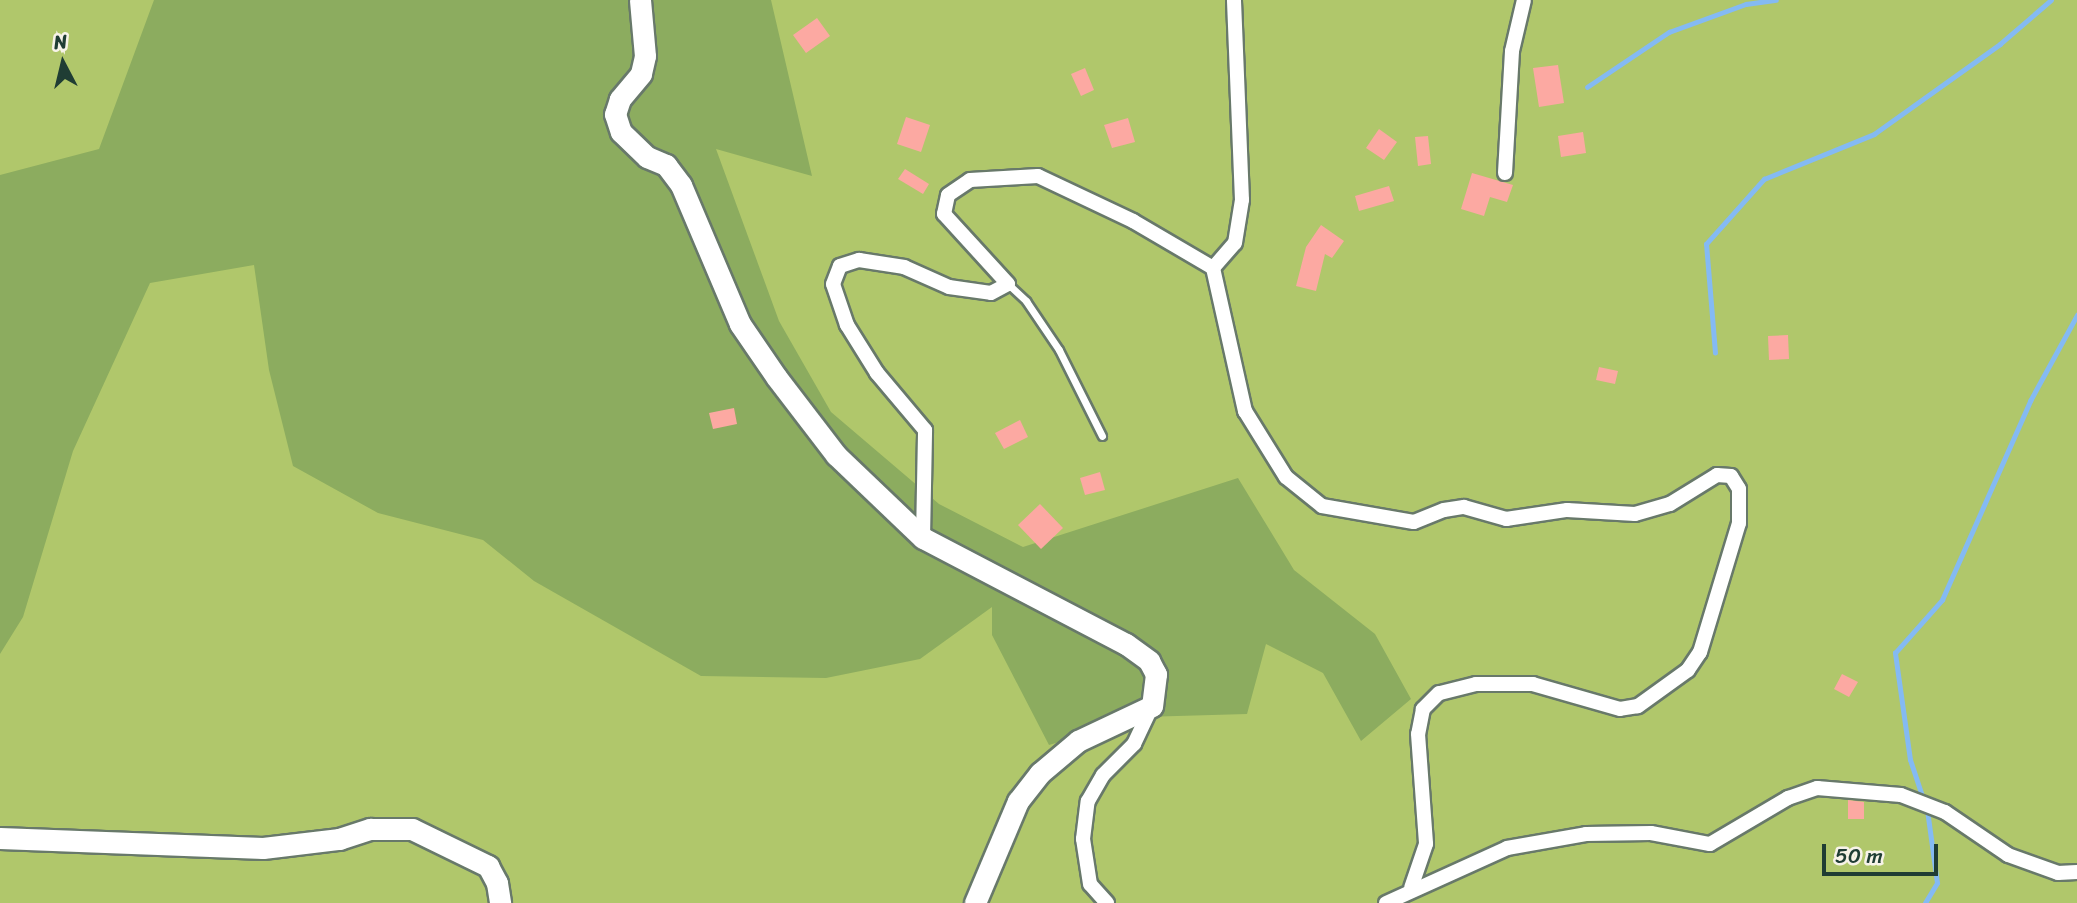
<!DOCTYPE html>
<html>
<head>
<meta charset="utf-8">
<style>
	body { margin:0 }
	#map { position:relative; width:2077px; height:903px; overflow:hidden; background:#f0e8cf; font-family:Sriracha,sans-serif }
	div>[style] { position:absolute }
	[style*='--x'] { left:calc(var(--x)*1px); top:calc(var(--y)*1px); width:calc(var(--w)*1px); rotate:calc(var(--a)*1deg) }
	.green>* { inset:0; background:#b0c76b }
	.forest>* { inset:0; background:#8cac5f }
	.stream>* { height:4.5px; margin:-2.25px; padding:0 2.25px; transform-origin:2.25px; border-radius:2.25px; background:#84baf3 }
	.building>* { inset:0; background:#fca9a2 }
	.roads { filter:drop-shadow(2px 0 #68796a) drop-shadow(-2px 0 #68796a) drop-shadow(0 2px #68796a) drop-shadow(0 -2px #68796a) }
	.lane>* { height:7px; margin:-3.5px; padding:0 3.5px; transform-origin:3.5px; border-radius:3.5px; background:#fff }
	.street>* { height:14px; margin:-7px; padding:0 7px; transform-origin:7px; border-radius:7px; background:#fff }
	.secondary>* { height:21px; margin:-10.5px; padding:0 10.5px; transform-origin:10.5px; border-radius:10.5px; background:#fff }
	span { translate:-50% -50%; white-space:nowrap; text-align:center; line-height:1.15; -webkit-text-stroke:5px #f7f3e8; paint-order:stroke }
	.north { position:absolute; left:28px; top:28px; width:70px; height:70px; -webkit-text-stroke:5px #f7f3e8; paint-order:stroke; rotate:353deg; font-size:19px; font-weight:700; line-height:28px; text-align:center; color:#1f3d34 }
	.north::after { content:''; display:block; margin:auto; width:24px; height:32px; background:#1f3d34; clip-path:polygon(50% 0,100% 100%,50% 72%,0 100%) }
	.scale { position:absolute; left:1822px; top:844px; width:116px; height:32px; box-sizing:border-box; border:4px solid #1f3d34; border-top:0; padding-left:9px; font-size:21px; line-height:24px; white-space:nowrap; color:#1f3d34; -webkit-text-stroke:5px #f7f3e8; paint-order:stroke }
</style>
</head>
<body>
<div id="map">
	<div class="green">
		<div style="clip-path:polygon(0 0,2077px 0,2077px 903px,0 903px)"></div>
	</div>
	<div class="forest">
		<div style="clip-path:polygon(154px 0,771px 0,812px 176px,716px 149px,779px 321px,831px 412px,939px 504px,1023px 547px,1238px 478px,1294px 570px,1375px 634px,1411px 699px,1361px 741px,1323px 673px,1266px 644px,1247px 714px,1142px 717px,1049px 745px,992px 635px,992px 607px,920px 659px,826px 678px,701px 676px,534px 581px,483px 540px,378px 513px,293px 466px,269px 370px,254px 265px,150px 283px,73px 451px,23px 617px,0 654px,0 175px,99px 149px)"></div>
	</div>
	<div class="stream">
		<div style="--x:1587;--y:87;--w:99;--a:-33.9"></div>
		<div style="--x:1669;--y:32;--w:82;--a:-20"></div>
		<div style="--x:1746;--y:4;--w:30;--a:-8"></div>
		<div style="--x:1715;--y:353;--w:109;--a:-94.7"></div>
		<div style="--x:1706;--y:244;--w:87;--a:-48.3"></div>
		<div style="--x:1764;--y:179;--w:119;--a:-22.2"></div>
		<div style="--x:1874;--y:134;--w:155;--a:-35.5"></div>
		<div style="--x:2000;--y:44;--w:67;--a:-40.8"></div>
		<div style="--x:1923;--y:799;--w:41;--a:-108.4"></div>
		<div style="--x:1910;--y:760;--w:108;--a:-98"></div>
		<div style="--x:1895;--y:653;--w:71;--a:-48.4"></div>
		<div style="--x:1942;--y:600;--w:218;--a:-66.1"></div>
		<div style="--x:2030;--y:401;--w:98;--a:-61.3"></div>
		<div style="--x:1925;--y:903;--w:23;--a:-59"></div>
		<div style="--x:1937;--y:883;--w:74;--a:-97.8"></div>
	</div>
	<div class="building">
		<div style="clip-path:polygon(817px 18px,830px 36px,806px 53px,793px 35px)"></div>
		<div style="clip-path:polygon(1558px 65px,1564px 103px,1539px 107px,1533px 68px)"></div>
		<div style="clip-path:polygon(1085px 68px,1094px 90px,1081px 96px,1071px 74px)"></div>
		<div style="clip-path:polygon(906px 117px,930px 125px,921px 152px,897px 144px)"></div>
		<div style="clip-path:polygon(1128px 118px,1135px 142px,1112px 148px,1104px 125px)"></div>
		<div style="clip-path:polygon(1379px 129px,1397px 142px,1384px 160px,1366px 148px)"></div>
		<div style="clip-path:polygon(1583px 132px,1586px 153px,1561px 157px,1558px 136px)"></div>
		<div style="clip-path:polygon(1428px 136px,1431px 164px,1418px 166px,1415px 137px)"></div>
		<div style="clip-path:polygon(905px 169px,929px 184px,923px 194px,898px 179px)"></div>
		<div style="clip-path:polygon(1472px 173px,1513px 185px,1507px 202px,1490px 197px,1484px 216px,1461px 209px)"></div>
		<div style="clip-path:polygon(1389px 186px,1394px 201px,1359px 211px,1355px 196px)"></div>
		<div style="clip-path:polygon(1321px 225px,1344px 241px,1332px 258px,1325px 254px,1316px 291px,1296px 286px,1306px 247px)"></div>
		<div style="clip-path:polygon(1788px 335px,1789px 359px,1769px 360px,1768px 336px)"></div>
		<div style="clip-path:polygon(1599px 367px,1618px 371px,1615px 384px,1596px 380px)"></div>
		<div style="clip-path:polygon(734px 408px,737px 424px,713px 429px,709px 413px)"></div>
		<div style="clip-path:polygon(1020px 420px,1028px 437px,1004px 449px,995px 433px)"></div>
		<div style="clip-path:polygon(1100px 472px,1105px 490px,1085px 495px,1080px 478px)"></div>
		<div style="clip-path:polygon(1040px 504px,1063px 528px,1041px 549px,1018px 525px)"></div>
		<div style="clip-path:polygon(1842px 674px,1858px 682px,1849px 697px,1834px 689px)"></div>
		<div style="clip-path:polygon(1848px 800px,1864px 802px,1864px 819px,1848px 819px)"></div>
	</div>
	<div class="roads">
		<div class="lane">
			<div style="--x:1008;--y:284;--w:25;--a:43"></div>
			<div style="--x:1026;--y:301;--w:59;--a:56"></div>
			<div style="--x:1059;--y:350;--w:96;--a:63.4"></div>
		</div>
		<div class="street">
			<div style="--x:1505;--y:173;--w:122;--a:-86.7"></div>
			<div style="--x:1512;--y:51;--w:52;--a:-76.8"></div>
			<div style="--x:1213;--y:268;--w:33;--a:-49"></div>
			<div style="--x:1235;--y:243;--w:44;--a:-80.8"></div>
			<div style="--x:1242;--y:200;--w:200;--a:-92.3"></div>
			<div style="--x:923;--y:538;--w:108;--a:-88.9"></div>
			<div style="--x:925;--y:430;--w:75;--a:-130.1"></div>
			<div style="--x:877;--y:373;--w:57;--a:-122"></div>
			<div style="--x:847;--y:325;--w:43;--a:-108.9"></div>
			<div style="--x:833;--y:284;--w:19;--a:-69"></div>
			<div style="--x:840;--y:266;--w:20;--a:-18"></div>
			<div style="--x:859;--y:260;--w:46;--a:8.8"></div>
			<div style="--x:904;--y:267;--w:49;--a:24"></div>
			<div style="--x:949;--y:287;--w:42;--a:8.1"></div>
			<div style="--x:991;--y:293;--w:19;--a:-28"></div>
			<div style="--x:1008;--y:284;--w:95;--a:-132.4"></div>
			<div style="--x:944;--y:214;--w:19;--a:-78"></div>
			<div style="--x:948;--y:195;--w:27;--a:-34"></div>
			<div style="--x:970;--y:180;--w:68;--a:-3.4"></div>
			<div style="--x:1038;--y:176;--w:105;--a:25.3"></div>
			<div style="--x:1133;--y:221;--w:93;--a:30.4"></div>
			<div style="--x:1213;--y:268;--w:147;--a:77.4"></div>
			<div style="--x:1245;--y:411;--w:78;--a:58.2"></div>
			<div style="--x:1286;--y:477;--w:46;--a:38.9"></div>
			<div style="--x:1322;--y:506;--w:93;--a:9.9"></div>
			<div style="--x:1414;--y:522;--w:32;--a:-22"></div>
			<div style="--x:1444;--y:510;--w:20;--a:-9"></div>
			<div style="--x:1464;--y:507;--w:44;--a:15.9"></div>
			<div style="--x:1506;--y:519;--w:62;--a:-8.4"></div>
			<div style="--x:1567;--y:510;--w:68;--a:3.4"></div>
			<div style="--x:1635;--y:514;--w:36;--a:-16"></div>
			<div style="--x:1670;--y:504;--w:55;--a:-31.7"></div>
			<div style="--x:1717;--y:475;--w:14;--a:4"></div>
			<div style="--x:1731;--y:476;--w:15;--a:58"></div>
			<div style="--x:1739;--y:489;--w:34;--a:90"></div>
			<div style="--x:1739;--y:523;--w:135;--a:106.8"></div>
			<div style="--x:1700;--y:652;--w:22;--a:124"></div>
			<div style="--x:1688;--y:670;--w:62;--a:144.2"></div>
			<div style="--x:1638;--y:706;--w:18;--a:171"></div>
			<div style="--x:1620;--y:709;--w:91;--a:-164"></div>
			<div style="--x:1533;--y:684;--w:57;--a:180"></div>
			<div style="--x:1476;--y:684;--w:38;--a:166"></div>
			<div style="--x:1439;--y:693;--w:23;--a:135"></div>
			<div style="--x:1423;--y:709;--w:25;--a:101"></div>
			<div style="--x:1418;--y:734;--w:110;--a:85.8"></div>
			<div style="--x:1426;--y:844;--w:46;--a:108.8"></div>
			<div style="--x:1107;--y:903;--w:25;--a:-132"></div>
			<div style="--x:1090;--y:884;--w:46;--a:-98.8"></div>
			<div style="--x:1083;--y:839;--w:38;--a:-83"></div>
			<div style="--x:1088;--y:801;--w:30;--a:-60"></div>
			<div style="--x:1103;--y:775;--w:44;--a:-45"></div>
			<div style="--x:1134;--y:744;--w:42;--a:-64.7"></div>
			<div style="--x:1386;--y:903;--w:133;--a:-24.4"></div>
			<div style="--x:1507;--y:848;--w:80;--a:-10"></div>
			<div style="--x:1586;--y:834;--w:65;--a:-0.9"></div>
			<div style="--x:1651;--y:833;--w:60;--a:10.6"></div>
			<div style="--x:1710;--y:844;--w:91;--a:-30.5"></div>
			<div style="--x:1788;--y:798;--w:31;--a:-19"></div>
			<div style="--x:1817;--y:788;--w:84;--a:4.8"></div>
			<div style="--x:1901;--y:795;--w:47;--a:21.1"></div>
			<div style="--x:1945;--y:812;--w:76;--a:34.3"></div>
			<div style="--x:2008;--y:855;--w:53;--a:19.8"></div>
			<div style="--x:2058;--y:873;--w:19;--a:-3"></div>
		</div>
		<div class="secondary">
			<div style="--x:640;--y:0;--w:56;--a:84.9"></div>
			<div style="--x:645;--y:56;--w:18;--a:103"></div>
			<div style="--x:641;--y:74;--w:33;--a:130"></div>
			<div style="--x:620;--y:99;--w:16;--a:108"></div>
			<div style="--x:615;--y:114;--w:19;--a:72"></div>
			<div style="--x:621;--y:132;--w:36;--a:44"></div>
			<div style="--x:647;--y:157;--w:21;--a:23"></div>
			<div style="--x:666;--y:165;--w:25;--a:53"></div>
			<div style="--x:681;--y:185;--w:151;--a:67"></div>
			<div style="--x:740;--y:324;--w:65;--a:55.6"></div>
			<div style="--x:777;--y:378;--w:97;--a:52.5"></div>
			<div style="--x:836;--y:455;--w:120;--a:43.7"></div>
			<div style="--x:923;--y:538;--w:229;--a:27.6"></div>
			<div style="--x:1126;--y:644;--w:29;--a:36"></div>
			<div style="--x:1149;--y:661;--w:15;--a:62"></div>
			<div style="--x:1156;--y:674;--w:32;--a:97"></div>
			<div style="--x:1152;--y:706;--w:82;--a:154.7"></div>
			<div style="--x:1078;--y:741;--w:50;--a:139.9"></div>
			<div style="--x:1040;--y:773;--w:36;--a:128"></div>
			<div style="--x:1018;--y:801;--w:111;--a:112.9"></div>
			<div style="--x:0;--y:838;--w:263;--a:2.2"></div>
			<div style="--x:263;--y:848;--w:77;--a:-6.8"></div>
			<div style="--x:339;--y:839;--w:33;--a:-18"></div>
			<div style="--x:370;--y:829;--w:42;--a:0"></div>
			<div style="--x:412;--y:829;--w:85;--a:26"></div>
			<div style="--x:488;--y:866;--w:19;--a:62"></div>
			<div style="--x:497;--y:883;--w:20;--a:81"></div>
		</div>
	</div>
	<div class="north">N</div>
	<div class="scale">50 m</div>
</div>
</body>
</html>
